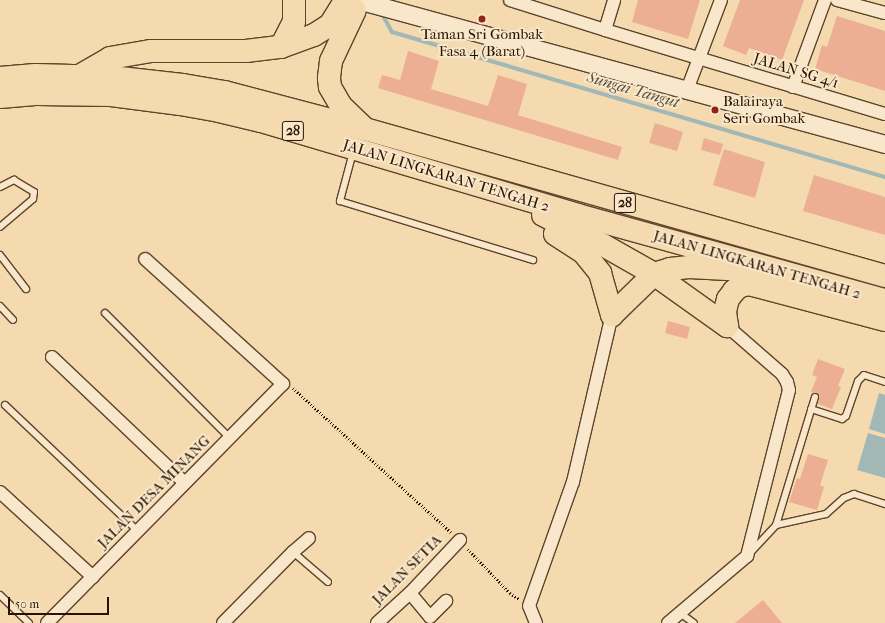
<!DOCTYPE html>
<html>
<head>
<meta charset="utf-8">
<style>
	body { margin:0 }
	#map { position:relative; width:885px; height:623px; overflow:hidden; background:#f4daae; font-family:"IM FELL French Canon",serif }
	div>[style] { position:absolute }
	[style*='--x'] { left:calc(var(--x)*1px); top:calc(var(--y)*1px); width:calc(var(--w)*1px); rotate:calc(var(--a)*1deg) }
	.water>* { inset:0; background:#a1b8b6 }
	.stream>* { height:4px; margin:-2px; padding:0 2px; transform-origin:2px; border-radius:2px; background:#a1b8b6 }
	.building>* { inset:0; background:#edaf93 }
	.path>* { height:2.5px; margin-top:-1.25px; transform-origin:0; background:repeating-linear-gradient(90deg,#2b1200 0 1px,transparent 0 3px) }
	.roads { filter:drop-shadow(1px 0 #5d442c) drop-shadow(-1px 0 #5d442c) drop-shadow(0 1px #5d442c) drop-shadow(0 -1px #5d442c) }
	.lane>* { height:6px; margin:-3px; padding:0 3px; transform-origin:3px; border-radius:3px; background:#f8e7ca }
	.street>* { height:12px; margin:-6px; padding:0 6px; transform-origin:6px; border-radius:6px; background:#f8e7ca }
	.secondary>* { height:17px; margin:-8.5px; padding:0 8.5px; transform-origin:8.5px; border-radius:8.5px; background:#f8e7ca }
	.highway>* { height:22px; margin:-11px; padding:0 11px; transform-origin:11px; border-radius:11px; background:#f4daae }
	.dots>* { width:11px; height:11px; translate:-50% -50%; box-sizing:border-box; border:2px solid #f8e7ca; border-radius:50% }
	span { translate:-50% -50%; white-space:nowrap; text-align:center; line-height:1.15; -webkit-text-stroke:4px #f8e7ca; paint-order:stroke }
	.shield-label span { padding:1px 3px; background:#f8e7ca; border:1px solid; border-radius:3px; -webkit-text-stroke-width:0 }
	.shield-label { font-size:14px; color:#2b1200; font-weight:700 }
	.poi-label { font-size:15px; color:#2b1200 }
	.left { translate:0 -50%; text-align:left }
	.street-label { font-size:15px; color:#2b1200 }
	.water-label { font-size:16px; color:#544c40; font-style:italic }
	.scale { position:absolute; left:8px; top:597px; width:101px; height:18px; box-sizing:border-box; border:2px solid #2b1200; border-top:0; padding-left:5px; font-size:12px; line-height:14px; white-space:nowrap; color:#2b1200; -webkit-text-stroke:3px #f8e7ca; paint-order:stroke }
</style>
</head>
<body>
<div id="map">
	<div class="water">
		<div style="clip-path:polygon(879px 393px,885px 395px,885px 434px,869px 429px)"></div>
		<div style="clip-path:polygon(868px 433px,885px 438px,885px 478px,857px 470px)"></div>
	</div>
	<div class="stream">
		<div style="--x:382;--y:14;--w:21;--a:61"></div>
		<div style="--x:392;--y:32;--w:514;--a:16.39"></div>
	</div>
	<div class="building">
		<div style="clip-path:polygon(638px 0,700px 0,688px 39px,632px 22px)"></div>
		<div style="clip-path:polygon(740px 0,804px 0,782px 60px,749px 48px,746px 55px,723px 46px)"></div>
		<div style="clip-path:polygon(837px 16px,885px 31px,885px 91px,815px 69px,822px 45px,827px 47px)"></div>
		<div style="clip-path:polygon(408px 51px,439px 61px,431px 89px,488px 106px,498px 75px,527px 84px,518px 115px,622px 147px,618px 160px,378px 88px,382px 75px,400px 80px)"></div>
		<div style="clip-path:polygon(655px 123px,683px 132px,677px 151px,649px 143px)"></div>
		<div style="clip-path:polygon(704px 138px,723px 144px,720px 155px,701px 150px)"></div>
		<div style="clip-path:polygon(724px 149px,765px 162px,755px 198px,713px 185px)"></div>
		<div style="clip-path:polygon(814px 175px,885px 197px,885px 235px,803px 211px)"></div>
		<div style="clip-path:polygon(668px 321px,690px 327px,687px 339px,665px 333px)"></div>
		<div style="clip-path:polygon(818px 359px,845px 369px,838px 386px,841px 387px,832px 409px,818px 404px,819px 395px,811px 392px,817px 377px,812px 375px)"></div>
		<div style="clip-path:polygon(808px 454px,828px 460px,820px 485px,824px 487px,817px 510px,789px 502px,797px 478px,800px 479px)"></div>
		<div style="clip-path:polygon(763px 600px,782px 623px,735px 623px)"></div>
	</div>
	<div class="path">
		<div style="--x:293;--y:388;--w:215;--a:42.4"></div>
		<div style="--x:468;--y:549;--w:61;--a:46.3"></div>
		<div style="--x:510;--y:593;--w:11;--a:34"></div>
	</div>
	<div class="roads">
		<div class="lane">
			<div style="--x:353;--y:152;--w:51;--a:104.9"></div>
			<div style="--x:340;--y:201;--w:202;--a:17"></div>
			<div style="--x:0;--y:187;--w:16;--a:-27"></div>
			<div style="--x:14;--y:180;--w:23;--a:31"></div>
			<div style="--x:34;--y:192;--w:7;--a:98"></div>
			<div style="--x:33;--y:199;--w:43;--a:139.7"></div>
			<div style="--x:0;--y:255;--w:43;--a:52.6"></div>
			<div style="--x:0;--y:306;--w:19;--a:47"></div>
			<div style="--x:105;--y:313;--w:177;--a:45"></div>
			<div style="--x:815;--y:397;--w:134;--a:106.9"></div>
			<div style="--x:776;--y:525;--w:51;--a:-12.4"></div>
			<div style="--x:826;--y:514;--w:24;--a:-42"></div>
			<div style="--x:844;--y:498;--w:11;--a:-22"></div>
			<div style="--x:854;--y:494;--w:33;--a:18"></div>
			<div style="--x:5;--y:405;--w:183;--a:43.5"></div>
			<div style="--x:811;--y:409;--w:33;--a:18"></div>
			<div style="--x:842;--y:419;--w:5;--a:-37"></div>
			<div style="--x:846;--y:416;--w:37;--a:-71"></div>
			<div style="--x:858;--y:381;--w:8;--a:-45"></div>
			<div style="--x:864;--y:375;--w:22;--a:18"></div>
			<div style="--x:293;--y:552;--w:46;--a:40.6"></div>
			<div style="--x:751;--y:552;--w:37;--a:-47"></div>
			<div style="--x:0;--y:595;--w:40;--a:44"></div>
			<div style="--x:680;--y:613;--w:17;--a:36"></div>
		</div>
		<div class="street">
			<div style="--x:510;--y:0;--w:100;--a:17.5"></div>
			<div style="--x:605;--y:30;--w:292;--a:16.7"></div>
			<div style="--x:837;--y:0;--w:50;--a:15.2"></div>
			<div style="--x:605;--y:30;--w:31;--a:-73"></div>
			<div style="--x:793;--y:87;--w:93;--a:-69.8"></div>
			<div style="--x:687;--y:90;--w:96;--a:-69.3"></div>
			<div style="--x:52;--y:357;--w:183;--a:43.5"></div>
			<div style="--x:0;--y:492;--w:126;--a:42.4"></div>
			<div style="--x:410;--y:593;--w:31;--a:50"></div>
			<div style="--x:430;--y:617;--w:23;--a:-45"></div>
			<div style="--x:47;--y:623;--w:336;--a:-45.4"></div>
			<div style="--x:283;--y:384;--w:186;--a:-137.8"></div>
			<div style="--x:223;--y:623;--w:100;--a:-45.4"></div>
			<div style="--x:293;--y:552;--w:21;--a:-41"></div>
			<div style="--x:377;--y:623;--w:45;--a:-42.3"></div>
			<div style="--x:410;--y:593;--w:73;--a:-46.7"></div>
			<div style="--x:536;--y:623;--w:18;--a:-112"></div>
			<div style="--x:529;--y:606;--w:132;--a:-70.5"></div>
			<div style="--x:573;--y:482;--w:171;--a:-76.9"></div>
			<div style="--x:668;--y:623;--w:104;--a:-40.3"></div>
			<div style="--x:747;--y:556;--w:171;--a:-75.8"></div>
			<div style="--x:789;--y:390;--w:8;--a:-104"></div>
			<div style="--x:787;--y:382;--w:9;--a:-122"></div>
			<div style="--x:782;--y:374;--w:73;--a:-138.9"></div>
		</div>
		<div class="secondary">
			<div style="--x:365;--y:2;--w:539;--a:15.27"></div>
		</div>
		<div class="highway">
			<div style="--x:355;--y:10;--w:56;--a:115.2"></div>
			<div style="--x:331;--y:61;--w:17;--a:97"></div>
			<div style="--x:329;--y:78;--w:9;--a:84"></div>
			<div style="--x:330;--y:87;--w:22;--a:60"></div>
			<div style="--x:341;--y:106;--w:32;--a:44"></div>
			<div style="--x:281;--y:47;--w:28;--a:-63"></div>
			<div style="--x:294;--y:22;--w:22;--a:-90"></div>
			<div style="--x:81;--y:75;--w:34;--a:-30"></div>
			<div style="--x:110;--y:58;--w:42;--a:-9.7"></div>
			<div style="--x:151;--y:51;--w:95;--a:0"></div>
			<div style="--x:246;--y:51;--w:35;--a:-7"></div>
			<div style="--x:281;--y:47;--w:35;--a:-20"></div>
			<div style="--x:314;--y:35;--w:19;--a:-32"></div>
			<div style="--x:330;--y:25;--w:22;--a:-58"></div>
			<div style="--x:0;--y:78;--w:35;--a:-5"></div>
			<div style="--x:35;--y:75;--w:76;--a:1.5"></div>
			<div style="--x:111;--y:77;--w:72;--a:6.3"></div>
			<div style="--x:183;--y:85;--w:42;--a:9.7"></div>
			<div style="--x:224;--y:92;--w:146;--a:14.7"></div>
			<div style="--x:365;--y:129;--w:540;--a:15.79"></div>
			<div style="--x:0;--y:97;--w:38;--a:-5"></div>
			<div style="--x:38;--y:94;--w:73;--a:0.8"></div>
			<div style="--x:111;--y:95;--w:70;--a:7.4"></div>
			<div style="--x:180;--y:104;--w:40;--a:10"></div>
			<div style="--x:219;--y:111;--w:43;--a:13.4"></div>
			<div style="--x:261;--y:121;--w:331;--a:16.5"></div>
			<div style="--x:578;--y:215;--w:319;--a:15.5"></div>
			<div style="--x:543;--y:215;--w:67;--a:26.6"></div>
			<div style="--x:603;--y:245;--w:59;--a:29.6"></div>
			<div style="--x:654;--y:274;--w:90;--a:35.5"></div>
			<div style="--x:555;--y:234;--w:35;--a:33"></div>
			<div style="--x:584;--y:253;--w:26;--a:51"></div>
			<div style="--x:600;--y:273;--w:44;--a:74.1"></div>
			<div style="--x:612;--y:315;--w:59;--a:-44.3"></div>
			<div style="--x:654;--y:274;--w:17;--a:-17"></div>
			<div style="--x:670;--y:269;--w:19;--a:-6"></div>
			<div style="--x:689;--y:267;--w:57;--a:3"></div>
			<div style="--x:727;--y:326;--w:15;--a:-98"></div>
			<div style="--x:725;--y:311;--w:12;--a:-76"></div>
			<div style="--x:728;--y:299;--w:10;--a:-53"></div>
			<div style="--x:734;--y:291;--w:8;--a:-40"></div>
			<div style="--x:740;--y:286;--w:9;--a:-13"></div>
			<div style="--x:749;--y:284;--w:141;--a:14.8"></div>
		</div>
	</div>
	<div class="dots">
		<div style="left:482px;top:19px;background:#8f2418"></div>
		<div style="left:715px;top:110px;background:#8f2418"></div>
	</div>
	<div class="shield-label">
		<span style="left:293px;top:131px">28</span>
		<span style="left:625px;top:203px">28</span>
	</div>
	<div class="poi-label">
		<span style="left:482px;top:43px">Taman Sri Gombak<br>Fasa 4 (Barat)</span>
		<span class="left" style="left:723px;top:110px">Balairaya<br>Seri Gombak</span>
	</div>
	<div class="street-label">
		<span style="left:796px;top:71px;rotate:17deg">JALAN SG 4/1</span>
		<span style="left:446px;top:176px;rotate:17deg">JALAN LINGKARAN TENGAH 2</span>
		<span style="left:757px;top:265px;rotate:16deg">JALAN LINGKARAN TENGAH 2</span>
		<span style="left:154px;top:492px;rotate:-45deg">JALAN DESA MINANG</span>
		<span style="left:407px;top:570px;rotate:-45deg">JALAN SETIA</span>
	</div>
	<div class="water-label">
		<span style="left:633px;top:90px;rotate:16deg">Sungai Tangut</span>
	</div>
	<div class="scale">50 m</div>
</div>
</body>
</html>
